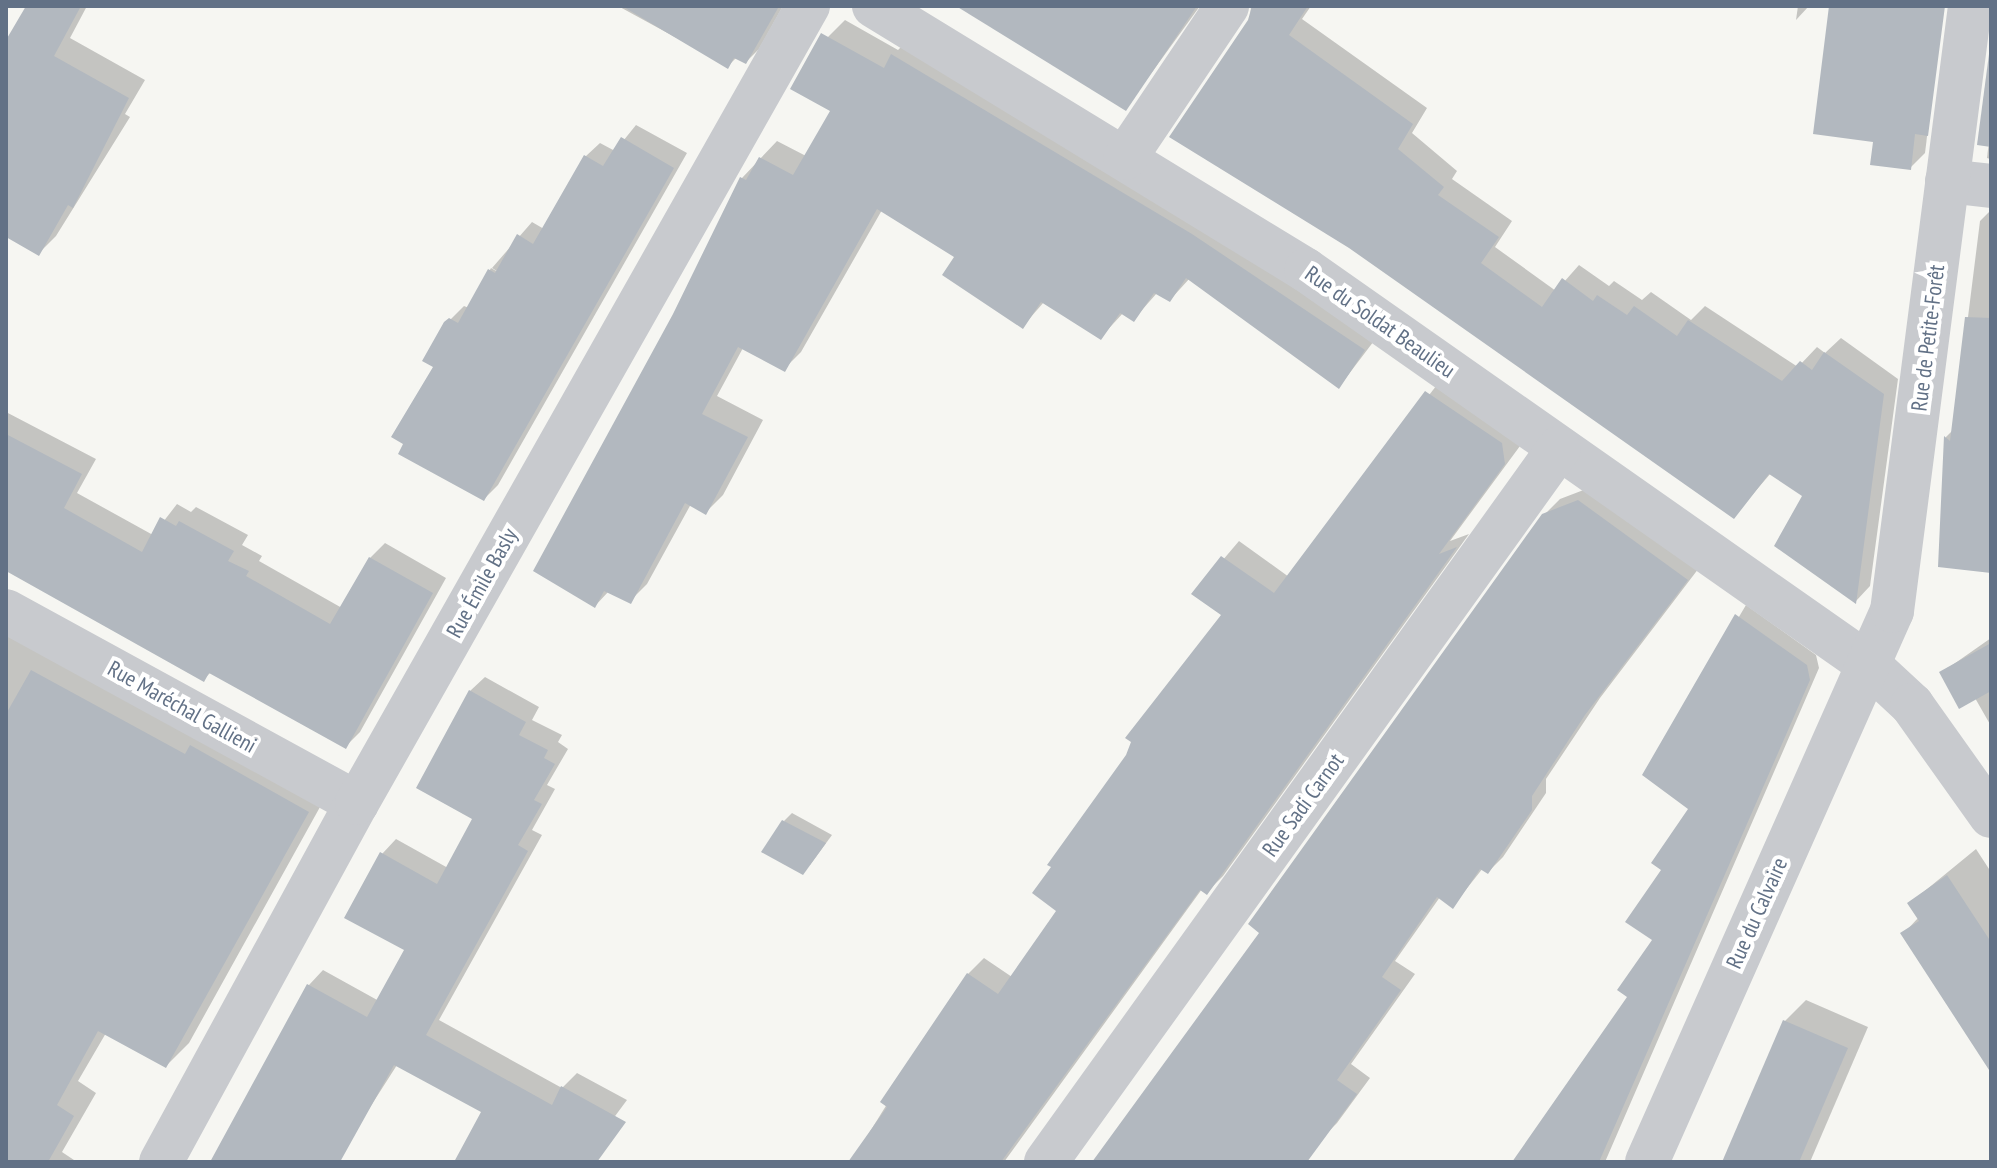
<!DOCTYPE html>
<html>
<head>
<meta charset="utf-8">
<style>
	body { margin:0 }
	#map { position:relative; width:1997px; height:1168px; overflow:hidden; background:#f6f6f2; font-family:"PT Sans Narrow",sans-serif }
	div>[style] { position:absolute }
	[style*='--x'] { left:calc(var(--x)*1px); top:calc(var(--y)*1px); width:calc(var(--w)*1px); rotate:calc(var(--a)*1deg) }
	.shadow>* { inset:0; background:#0003 }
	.building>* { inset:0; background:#b2b8bf }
	.minor>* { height:44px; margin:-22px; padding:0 22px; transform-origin:22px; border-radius:22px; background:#c8cace }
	span { translate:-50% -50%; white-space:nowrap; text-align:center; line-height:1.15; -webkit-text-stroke:8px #fff; paint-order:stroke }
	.street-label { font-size:22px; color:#627186 }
	.frame { position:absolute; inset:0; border:8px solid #627186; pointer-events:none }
</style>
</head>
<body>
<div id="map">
	<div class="shadow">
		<div style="clip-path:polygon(27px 6px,87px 6px,70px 38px,145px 80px,125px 114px,130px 117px,56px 236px,39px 253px,6px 236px,6px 44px)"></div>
		<div style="clip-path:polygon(618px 6px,783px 6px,759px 49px,746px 62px,737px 57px,728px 66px)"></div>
		<div style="clip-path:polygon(959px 6px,1200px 6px,1126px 108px)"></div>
		<div style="clip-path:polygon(1251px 6px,1311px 6px,1302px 19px,1427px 108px,1412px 133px,1457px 171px,1452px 179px,1512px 221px,1495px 247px,1556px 291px,1579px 265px,1609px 286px,1614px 281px,1642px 300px,1651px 292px,1691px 320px,1705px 306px,1798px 367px,1817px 347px,1825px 353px,1841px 338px,1898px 379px,1870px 586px,1856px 601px,1805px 495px,1771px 473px,1734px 516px,1351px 246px,1250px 20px)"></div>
		<div style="clip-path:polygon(1798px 6px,1809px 6px,1796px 20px)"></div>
		<div style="clip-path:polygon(1831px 6px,1943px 6px,1925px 153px,1910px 168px,1876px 140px)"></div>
		<div style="clip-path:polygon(845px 20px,898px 50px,910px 38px,1380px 333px,1339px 387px,1190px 278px,1170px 300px,1157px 293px,1134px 319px,1124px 312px,1101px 337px,1044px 302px,1023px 326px,956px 257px,882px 210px,801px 352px,784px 369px,743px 348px,717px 396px,763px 420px,723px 495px,706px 512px,691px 504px,647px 584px,630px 601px,609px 591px,595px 606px,675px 315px,742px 178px,777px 141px,806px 156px,833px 111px,828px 37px)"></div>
		<div style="clip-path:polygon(1991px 124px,1991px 158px,1990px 159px,1987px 158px)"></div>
		<div style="clip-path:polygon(636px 125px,687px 153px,498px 485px,484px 499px,436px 366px,446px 324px,464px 306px,469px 308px,491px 268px,505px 276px,492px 268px,532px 222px,544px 229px,586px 156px,600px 143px,615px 151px)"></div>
		<div style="clip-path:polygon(1991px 210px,1991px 571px,1940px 566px,1946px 437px,1954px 429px,1980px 221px)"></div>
		<div style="clip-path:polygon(1443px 377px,1520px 446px,1450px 541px,1469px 534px,1223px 876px,1207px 892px,1202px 889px,1004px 1162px,851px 1162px,968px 974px,984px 958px,1012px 977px,1059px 910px,1224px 615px,1194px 594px,1239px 541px,1289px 577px)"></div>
		<div style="clip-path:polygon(6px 412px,96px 459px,77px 493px,153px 535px,177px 504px,191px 512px,196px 507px,248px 535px,242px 545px,262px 556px,259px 561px,342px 608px,370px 558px,385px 543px,446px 578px,360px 732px,345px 747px,211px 672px,204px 679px,6px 569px)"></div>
		<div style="clip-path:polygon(1594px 486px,1702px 564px,1600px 698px,1546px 779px,1546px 793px,1503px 857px,1488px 872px,1483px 868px,1453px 906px,1440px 897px,1395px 961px,1415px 974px,1351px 1064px,1370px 1078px,1337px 1123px,1322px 1138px,1256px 1162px,1095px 1162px,1261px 932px,1544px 515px,1560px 499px)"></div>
		<div style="clip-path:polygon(1746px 605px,1816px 655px,1819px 668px,1605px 1162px,1514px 1162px,1630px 996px,1655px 940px,1664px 870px,1691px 808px,1645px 775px)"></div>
		<div style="clip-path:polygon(6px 622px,330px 789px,189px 1043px,166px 1066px,106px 1033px,78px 1081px,96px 1093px,62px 1152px,77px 1162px,6px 1162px)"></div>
		<div style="clip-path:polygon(1991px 638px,1991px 726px,1975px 698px,1941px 673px)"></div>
		<div style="clip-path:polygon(485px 677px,539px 707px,532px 720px,562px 735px,558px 742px,568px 749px,547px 785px,555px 789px,532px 830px,542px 835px,439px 1020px,562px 1088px,577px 1073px,627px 1100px,581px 1162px,456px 1162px,484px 1111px,397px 1065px,335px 1162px,212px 1162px,309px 985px,323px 970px,379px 1001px,407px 950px,382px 854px,396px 839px,448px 868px,474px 819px,470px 691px)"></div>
		<div style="clip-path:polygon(792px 813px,832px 835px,810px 865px,784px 821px)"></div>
		<div style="clip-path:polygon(1976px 849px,1991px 872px,1991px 1069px,1903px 934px,1919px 917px,1910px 903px)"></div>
		<div style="clip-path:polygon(1806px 1000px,1868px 1027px,1810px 1162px,1724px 1162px,1785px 1021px)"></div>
	</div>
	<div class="building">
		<div style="clip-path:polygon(26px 6px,81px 6px,54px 56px,129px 98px,73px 208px,68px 205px,39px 256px,6px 237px,6px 40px)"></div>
		<div style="clip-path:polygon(622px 6px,774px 6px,778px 8px,746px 64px,734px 58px,728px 69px)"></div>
		<div style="clip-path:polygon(956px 6px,1197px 6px,1126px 111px)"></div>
		<div style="clip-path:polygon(1252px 6px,1308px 6px,1289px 35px,1413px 124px,1398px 149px,1444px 187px,1438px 195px,1499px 237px,1481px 263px,1542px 307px,1562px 278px,1593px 301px,1597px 295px,1627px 315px,1634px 306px,1677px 336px,1688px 320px,1782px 381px,1800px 361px,1812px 370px,1824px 352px,1884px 394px,1856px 604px,1774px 546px,1802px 496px,1769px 474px,1734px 519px,1349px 248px,1169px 137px,1248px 20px)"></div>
		<div style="clip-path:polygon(1829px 6px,1945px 6px,1928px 136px,1915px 134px,1911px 170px,1870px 165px,1873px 142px,1813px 134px)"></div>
		<div style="clip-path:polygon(821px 33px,884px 68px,891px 54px,1192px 234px,1365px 350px,1339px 389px,1186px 278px,1170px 302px,1154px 293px,1134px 322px,1120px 313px,1101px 340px,1041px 302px,1023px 329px,942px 275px,954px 257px,877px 209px,785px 372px,738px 347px,702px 414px,748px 437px,706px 515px,685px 503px,631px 604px,604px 591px,595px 608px,533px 571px,673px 314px,740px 177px,746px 180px,759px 157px,793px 175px,830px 111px,790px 89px)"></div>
		<div style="clip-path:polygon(1991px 39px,1991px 147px,1977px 145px)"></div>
		<div style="clip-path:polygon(621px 137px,674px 168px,484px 501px,398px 454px,403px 444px,391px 437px,433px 367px,422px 361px,444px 322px,449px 318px,458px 323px,488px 269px,495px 273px,517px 234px,533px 244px,584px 155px,603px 166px)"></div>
		<div style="clip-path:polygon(1965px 317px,1991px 318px,1991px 573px,1938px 567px,1944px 436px,1950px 441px)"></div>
		<div style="clip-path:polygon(1425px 391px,1502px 443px,1505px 464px,1439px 554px,1457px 547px,1207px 895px,1200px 890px,1001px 1162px,848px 1162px,887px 1107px,880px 1102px,967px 973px,998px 994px,1056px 911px,1032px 893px,1051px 867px,1047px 865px,1126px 755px,1131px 742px,1125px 738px,1221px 615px,1191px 594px,1221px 556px,1274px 593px)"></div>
		<div style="clip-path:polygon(6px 434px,82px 474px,64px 508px,142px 552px,160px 517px,176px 526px,179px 521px,234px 551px,228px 561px,249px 571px,246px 576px,330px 624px,369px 557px,433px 593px,346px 749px,209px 673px,204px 682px,6px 571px)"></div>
		<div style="clip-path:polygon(1578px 500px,1688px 580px,1585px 715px,1532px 796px,1532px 810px,1488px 874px,1480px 869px,1453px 909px,1437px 897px,1382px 977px,1401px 990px,1337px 1080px,1357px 1094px,1307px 1162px,1092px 1162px,1259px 933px,1248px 924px,1542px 514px)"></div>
		<div style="clip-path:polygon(1735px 614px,1807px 665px,1810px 680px,1599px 1162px,1512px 1162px,1627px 997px,1617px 990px,1652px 940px,1625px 922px,1661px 870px,1651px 863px,1688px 809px,1642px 775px)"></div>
		<div style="clip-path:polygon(1991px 643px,1991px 691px,1959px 709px,1939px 672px)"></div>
		<div style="clip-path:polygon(31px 670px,185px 754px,190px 745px,309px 812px,166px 1068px,98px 1031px,57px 1105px,74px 1116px,48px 1162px,6px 1162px,6px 714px)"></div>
		<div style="clip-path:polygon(469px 690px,526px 722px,519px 735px,548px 750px,544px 758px,555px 764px,534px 800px,542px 804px,518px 845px,528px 851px,426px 1035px,552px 1105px,561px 1086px,626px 1122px,597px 1162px,454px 1162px,481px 1112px,394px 1065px,340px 1162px,210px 1162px,307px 984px,367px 1017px,404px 950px,344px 918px,380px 852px,437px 884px,472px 819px,416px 788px)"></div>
		<div style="clip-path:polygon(782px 820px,826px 843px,803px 875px,761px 852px)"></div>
		<div style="clip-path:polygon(1947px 875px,1991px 942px,1991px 1073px,1900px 933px,1919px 921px,1907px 903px)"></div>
		<div style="clip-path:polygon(1783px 1020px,1848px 1048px,1799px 1162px,1722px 1162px)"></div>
	</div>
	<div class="minor">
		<div style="--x:874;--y:6;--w:506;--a:31.43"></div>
		<div style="--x:1306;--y:270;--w:688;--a:35.05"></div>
		<div style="--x:1869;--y:665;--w:59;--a:42.9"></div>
		<div style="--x:1912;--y:705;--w:136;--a:54.6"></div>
		<div style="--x:1125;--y:158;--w:183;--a:-56.1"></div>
		<div style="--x:1947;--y:181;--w:44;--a:6.5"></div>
		<div style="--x:6;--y:611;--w:400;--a:28.7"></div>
		<div style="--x:161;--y:1162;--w:409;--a:-61.4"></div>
		<div style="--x:357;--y:803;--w:916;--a:-60.5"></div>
		<div style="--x:1046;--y:1162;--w:879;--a:-54.3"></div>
		<div style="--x:1647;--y:1162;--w:603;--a:-66.03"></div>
		<div style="--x:1892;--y:611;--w:610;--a:-82.65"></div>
	</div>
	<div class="street-label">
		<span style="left:1380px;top:322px;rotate:35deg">Rue du Soldat Beaulieu</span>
		<span style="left:1928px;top:338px;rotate:-83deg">Rue de Petite-Forêt</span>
		<span style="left:482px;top:583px;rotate:-61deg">Rue Émile Basly</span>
		<span style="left:182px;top:707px;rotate:29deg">Rue Maréchal Gallieni</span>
		<span style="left:1303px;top:805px;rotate:-54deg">Rue Sadi Carnot</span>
		<span style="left:1757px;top:913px;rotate:-66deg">Rue du Calvaire</span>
	</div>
	<div class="frame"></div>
</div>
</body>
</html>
